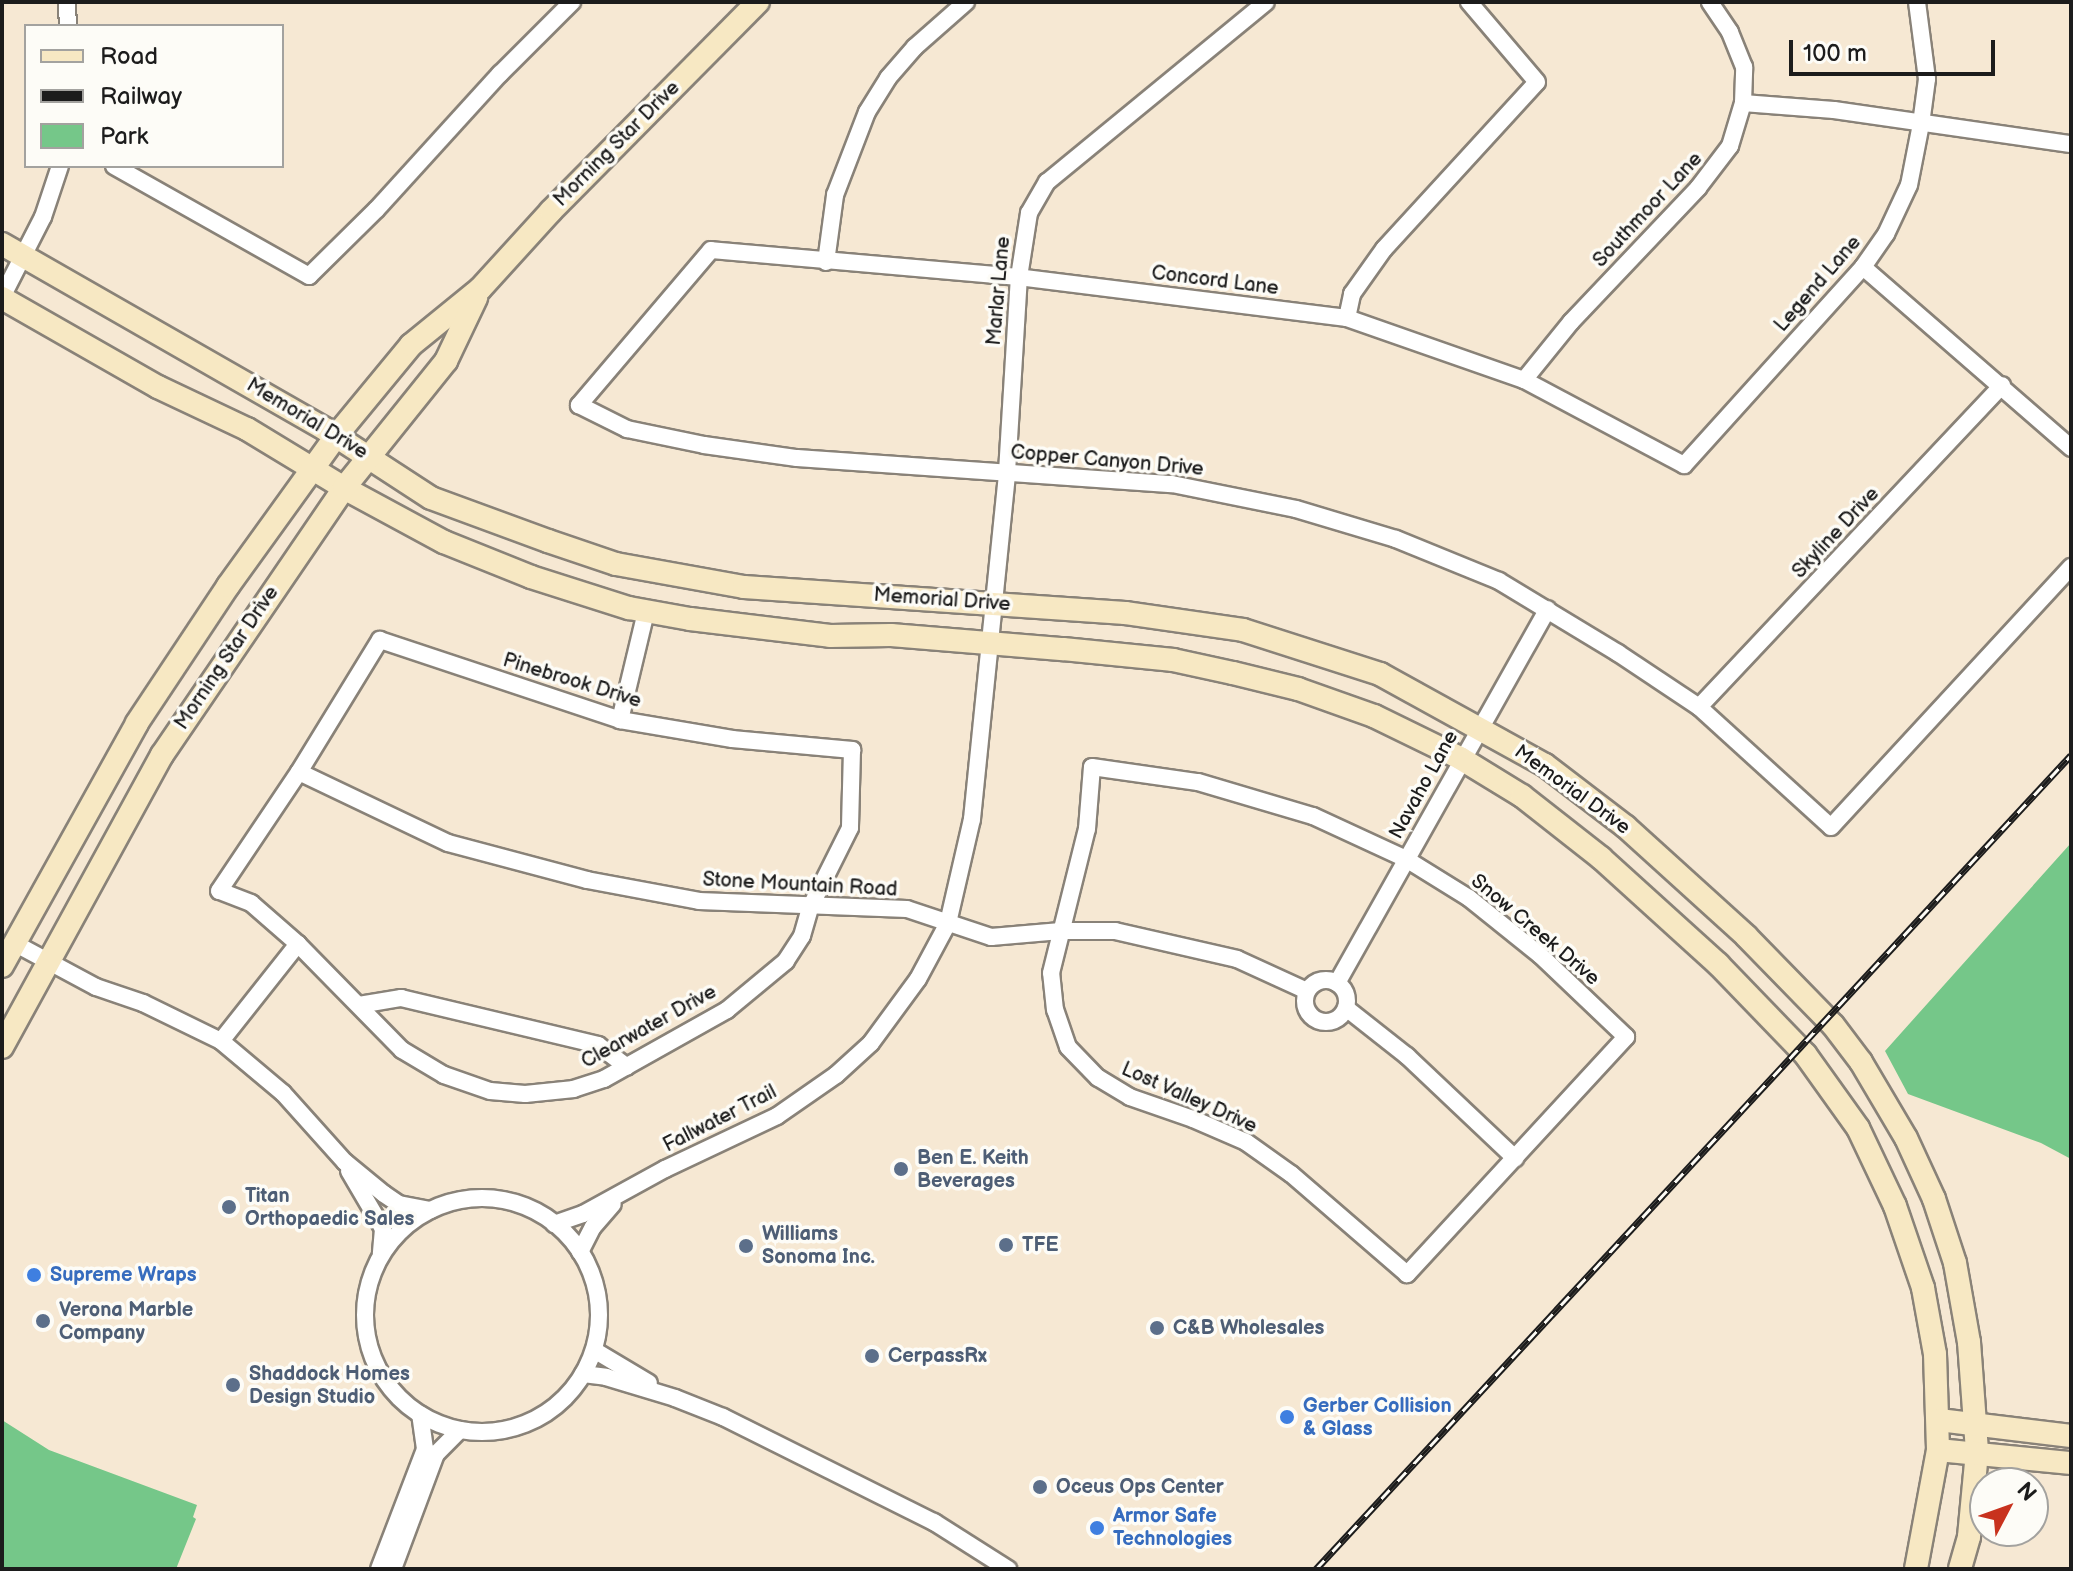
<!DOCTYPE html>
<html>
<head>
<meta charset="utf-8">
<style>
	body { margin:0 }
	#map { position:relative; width:2073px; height:1571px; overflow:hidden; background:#f6e8d3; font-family:"Balsamiq Sans",sans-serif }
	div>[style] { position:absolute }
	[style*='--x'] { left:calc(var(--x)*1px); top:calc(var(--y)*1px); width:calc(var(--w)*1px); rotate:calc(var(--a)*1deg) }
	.green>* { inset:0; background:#75c789 }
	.roads { filter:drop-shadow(2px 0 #898278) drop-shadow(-2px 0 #898278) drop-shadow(0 2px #898278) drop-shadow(0 -2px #898278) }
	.street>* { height:16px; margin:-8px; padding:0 8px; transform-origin:8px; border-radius:8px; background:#fff }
	.street>.ring { margin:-8px; padding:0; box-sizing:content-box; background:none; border:16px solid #fff; border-radius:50% }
	.secondary>* { height:22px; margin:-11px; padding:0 11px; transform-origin:11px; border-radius:11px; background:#f7e8c3 }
	.rail>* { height:7px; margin-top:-3.5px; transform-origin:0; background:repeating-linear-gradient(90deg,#fdfcf7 0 12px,#1c1c1c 0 24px); box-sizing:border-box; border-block:2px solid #1c1c1c }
	.dots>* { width:22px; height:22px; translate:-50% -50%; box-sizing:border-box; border:4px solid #fdfcf7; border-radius:50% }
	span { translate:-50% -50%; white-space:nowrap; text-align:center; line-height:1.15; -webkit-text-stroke:7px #fdfcf7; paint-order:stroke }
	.street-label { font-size:20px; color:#1c1c1c }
	.service-label { font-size:20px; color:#4e5e75; font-weight:700 }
	.left { translate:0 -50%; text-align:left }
	.shop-label { font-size:20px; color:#366cbe; font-weight:700 }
	.frame { position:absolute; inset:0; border:4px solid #1c1c1c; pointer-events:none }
	.legend { position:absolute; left:24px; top:24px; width:260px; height:144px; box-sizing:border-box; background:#fdfcf7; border:2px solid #a3a29f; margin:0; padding:10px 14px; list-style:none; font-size:24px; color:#1c1c1c }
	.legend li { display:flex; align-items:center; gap:16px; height:40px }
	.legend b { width:40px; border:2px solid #a3a29f }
	.north { position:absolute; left:1969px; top:1467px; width:80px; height:80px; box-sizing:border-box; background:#fdfcf7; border:2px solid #a3a29f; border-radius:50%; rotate:49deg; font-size:22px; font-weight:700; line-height:32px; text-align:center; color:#1c1c1c }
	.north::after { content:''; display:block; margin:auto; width:28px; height:36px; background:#c8321e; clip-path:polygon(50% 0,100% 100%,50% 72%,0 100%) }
	.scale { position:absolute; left:1789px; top:40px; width:206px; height:36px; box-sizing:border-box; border:4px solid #1c1c1c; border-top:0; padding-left:10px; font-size:24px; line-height:28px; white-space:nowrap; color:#1c1c1c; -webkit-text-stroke:6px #fdfcf7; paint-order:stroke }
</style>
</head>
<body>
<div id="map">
	<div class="green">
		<div style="clip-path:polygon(2071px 843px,2071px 1159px,2041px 1143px,1908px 1094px,1885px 1051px)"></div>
		<div style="clip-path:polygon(2px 1420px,49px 1450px,197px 1505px,193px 1517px,196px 1519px,176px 1569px,2px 1569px)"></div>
	</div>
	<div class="roads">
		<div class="street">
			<div style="--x:67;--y:2;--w:24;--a:88"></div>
			<div style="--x:1917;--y:2;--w:78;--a:82.6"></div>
			<div style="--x:1927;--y:79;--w:45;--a:97.6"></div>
			<div style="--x:1921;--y:124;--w:62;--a:101.1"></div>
			<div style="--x:1909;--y:185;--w:54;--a:115.1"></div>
			<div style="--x:1886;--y:234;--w:40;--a:124.9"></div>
			<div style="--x:1863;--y:267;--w:267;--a:132.1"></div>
			<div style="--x:1684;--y:465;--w:181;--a:-152"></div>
			<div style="--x:1524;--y:380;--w:188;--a:-160.7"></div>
			<div style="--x:1347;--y:318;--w:331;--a:-172.9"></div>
			<div style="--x:1019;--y:277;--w:309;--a:-175"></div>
			<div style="--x:711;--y:250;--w:204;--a:130.4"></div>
			<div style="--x:579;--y:405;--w:54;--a:26.6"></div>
			<div style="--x:627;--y:429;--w:79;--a:11.7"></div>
			<div style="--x:704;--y:445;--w:94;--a:8"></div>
			<div style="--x:797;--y:458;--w:376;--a:4"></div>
			<div style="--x:1172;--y:484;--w:126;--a:11.4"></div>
			<div style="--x:1296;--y:509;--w:104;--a:16.7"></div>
			<div style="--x:1396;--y:539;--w:111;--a:22.2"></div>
			<div style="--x:1499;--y:581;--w:139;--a:31.2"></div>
			<div style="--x:1618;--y:653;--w:97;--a:33.7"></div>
			<div style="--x:1699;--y:707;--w:178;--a:42.3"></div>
			<div style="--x:1831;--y:827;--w:354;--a:-47.3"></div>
			<div style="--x:1743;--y:103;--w:91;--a:4.4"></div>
			<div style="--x:1834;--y:110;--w:239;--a:8.2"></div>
			<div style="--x:114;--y:166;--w:224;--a:29.4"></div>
			<div style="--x:309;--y:276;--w:95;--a:-44.6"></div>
			<div style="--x:377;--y:209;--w:183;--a:-47.7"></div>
			<div style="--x:500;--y:74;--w:102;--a:-45"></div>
			<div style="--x:826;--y:262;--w:68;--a:-82.3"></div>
			<div style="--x:835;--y:195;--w:89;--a:-68.9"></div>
			<div style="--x:867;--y:112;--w:40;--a:-58"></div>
			<div style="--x:888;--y:78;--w:41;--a:-48.9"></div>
			<div style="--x:915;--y:47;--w:68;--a:-41.4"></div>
			<div style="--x:1863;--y:267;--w:276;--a:41"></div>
			<div style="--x:2;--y:297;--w:90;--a:-62.9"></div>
			<div style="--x:43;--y:217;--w:54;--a:-71.6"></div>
			<div style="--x:1347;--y:318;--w:25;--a:-78"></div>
			<div style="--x:1352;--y:294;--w:55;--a:-54.6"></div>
			<div style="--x:1384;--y:249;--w:226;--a:-47.5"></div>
			<div style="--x:1537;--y:82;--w:105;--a:-130.4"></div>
			<div style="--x:1524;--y:380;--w:75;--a:-51"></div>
			<div style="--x:1571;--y:322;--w:185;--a:-46.5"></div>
			<div style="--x:1698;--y:188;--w:53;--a:-52.7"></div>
			<div style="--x:1730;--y:146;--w:45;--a:-73.2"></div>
			<div style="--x:1743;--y:103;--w:36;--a:-88"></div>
			<div style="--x:1744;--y:67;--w:38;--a:-112"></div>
			<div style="--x:1730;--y:32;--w:36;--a:-124"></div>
			<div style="--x:380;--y:640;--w:253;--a:18.4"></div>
			<div style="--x:620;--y:720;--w:114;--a:9.6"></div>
			<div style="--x:732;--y:739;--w:121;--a:5.2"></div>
			<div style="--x:852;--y:750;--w:78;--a:91.5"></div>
			<div style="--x:850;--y:828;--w:89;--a:116.6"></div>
			<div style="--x:810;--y:908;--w:29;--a:106"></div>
			<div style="--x:802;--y:936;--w:30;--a:123"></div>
			<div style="--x:786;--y:961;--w:77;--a:140.3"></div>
			<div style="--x:727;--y:1010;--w:141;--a:150.7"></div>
			<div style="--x:604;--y:1079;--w:32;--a:162"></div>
			<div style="--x:574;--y:1089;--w:49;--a:174.2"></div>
			<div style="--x:525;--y:1094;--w:35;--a:-175"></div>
			<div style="--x:490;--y:1091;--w:49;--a:-160.8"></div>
			<div style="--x:444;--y:1075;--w:49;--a:-149.2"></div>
			<div style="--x:402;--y:1050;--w:148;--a:-134.5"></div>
			<div style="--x:298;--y:944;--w:62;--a:-138.9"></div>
			<div style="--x:251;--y:903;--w:34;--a:-159"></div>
			<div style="--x:219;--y:891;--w:143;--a:-56.1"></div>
			<div style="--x:299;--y:772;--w:155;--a:-58.5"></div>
			<div style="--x:1699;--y:707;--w:442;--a:-46.7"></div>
			<div style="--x:620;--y:720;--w:111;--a:-76.5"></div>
			<div style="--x:1092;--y:767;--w:107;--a:8.1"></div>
			<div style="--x:1198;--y:782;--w:120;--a:16.5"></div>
			<div style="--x:1313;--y:816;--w:102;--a:24.8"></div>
			<div style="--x:1406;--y:859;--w:74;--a:31.8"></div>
			<div style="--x:1469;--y:898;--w:91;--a:38.8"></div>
			<div style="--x:1540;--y:955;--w:119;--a:43.6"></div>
			<div style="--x:1626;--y:1037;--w:323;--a:132.7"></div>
			<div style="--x:1407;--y:1274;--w:153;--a:-139.2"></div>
			<div style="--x:1291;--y:1174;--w:55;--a:-144.6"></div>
			<div style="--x:1246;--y:1142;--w:58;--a:-156.5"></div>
			<div style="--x:1193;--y:1119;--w:67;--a:-160.8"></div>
			<div style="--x:1130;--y:1097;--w:37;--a:-149"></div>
			<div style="--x:1098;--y:1078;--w:43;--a:-134.1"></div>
			<div style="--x:1068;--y:1047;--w:39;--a:-109"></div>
			<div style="--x:1055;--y:1010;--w:37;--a:-96"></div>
			<div style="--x:1051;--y:973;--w:148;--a:-76"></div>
			<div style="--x:1087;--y:829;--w:62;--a:-85.4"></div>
			<div style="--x:299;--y:772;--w:165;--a:25.5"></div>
			<div style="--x:448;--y:843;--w:144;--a:14.9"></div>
			<div style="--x:587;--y:880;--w:114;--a:10.6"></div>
			<div style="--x:699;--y:901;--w:208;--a:2.2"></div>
			<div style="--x:907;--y:909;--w:89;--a:18.4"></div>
			<div style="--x:991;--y:937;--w:70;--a:-4.9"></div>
			<div style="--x:1061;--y:931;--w:54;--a:0"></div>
			<div style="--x:1115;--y:931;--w:125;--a:12.9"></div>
			<div style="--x:1237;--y:959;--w:77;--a:24.6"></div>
			<div style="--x:14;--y:943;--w:93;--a:28.2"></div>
			<div style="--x:96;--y:987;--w:50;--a:18.8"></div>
			<div style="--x:143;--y:1003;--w:87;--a:26"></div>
			<div style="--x:221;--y:1041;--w:81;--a:40"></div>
			<div style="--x:283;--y:1093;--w:93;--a:48.1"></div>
			<div style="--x:345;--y:1162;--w:50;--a:39.4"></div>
			<div style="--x:384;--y:1194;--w:18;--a:34"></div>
			<div style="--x:399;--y:1204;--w:32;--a:11"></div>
			<div class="ring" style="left:1305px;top:980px;width:26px;height:26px"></div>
			<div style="--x:1337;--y:983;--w:429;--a:-60.6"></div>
			<div style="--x:359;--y:1005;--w:43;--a:-9.5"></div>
			<div style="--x:401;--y:998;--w:203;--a:13.4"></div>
			<div style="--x:598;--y:1045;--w:36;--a:37"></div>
			<div style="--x:1346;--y:1008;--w:78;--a:38.2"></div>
			<div style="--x:1407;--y:1056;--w:149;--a:43.4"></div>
			<div style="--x:221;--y:1041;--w:124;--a:-51.6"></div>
			<div style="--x:349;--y:1171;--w:67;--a:59.6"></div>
			<div style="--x:383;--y:1229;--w:25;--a:95"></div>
			<div class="ring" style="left:365px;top:1198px;width:218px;height:218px"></div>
			<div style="--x:554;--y:1224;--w:31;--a:-19"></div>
			<div style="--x:583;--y:1214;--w:94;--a:-28.8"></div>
			<div style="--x:665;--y:1169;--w:124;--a:-25.3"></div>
			<div style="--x:777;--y:1116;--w:72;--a:-34.8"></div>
			<div style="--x:836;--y:1075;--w:47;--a:-42.4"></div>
			<div style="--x:871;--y:1043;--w:79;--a:-53.7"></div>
			<div style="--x:918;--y:979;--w:64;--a:-61.8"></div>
			<div style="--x:948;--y:923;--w:107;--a:-77"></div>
			<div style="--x:972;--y:819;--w:349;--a:-84.2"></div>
			<div style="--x:1007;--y:472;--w:195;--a:-86.5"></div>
			<div style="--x:1019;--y:277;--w:65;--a:-81.1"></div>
			<div style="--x:1029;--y:213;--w:36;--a:-60"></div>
			<div style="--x:1047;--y:182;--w:283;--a:-39.4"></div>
			<div style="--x:580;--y:1252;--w:28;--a:-63"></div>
			<div style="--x:593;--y:1227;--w:30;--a:-49"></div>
			<div style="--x:594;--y:1350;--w:64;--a:31"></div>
			<div style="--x:583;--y:1374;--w:23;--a:7"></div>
			<div style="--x:606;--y:1377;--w:72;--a:16.9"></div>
			<div style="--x:675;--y:1398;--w:52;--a:21.6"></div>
			<div style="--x:723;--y:1417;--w:236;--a:26.5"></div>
			<div style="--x:934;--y:1522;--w:88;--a:32.4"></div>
			<div style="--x:379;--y:1569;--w:129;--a:-69"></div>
			<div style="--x:425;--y:1449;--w:35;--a:-98"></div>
			<div style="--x:393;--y:1569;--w:123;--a:-69.5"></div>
			<div style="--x:436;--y:1454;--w:34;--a:-45"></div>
		</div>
		<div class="secondary">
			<div style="--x:2;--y:244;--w:372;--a:29.8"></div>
			<div style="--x:325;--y:429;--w:126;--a:33.1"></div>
			<div style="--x:431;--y:498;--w:125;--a:20.2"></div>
			<div style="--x:548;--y:541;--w:72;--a:18.7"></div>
			<div style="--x:616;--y:564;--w:130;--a:10.2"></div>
			<div style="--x:744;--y:587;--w:382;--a:3.9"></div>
			<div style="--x:1125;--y:613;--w:119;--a:8.2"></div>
			<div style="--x:1243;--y:630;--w:144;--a:17.8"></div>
			<div style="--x:1380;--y:674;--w:188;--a:28.9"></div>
			<div style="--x:1545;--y:765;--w:102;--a:37.4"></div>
			<div style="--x:1626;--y:827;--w:162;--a:42.2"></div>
			<div style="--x:1746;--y:936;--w:124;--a:45.7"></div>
			<div style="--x:1833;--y:1025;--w:46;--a:52.9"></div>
			<div style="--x:1861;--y:1062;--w:88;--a:59.4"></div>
			<div style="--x:1906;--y:1138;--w:67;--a:65.3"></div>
			<div style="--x:1934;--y:1199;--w:67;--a:71.8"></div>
			<div style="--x:1955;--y:1263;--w:80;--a:80"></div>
			<div style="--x:1969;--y:1342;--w:110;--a:85.8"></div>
			<div style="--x:1977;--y:1452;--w:85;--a:95.4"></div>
			<div style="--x:1969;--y:1537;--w:33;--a:106"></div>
			<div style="--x:2;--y:298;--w:180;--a:29.7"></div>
			<div style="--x:158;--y:387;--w:98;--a:25.3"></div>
			<div style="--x:247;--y:429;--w:114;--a:31.3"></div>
			<div style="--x:344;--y:488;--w:114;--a:28.4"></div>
			<div style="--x:444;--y:542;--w:94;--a:21.9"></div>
			<div style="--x:531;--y:577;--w:103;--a:17.6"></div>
			<div style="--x:629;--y:608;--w:62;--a:10.2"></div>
			<div style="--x:690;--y:619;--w:141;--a:6.9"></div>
			<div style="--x:830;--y:636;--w:61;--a:-0.9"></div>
			<div style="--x:891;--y:635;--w:173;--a:4.7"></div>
			<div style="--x:1063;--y:649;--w:111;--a:5.7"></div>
			<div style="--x:1173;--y:660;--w:61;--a:12.2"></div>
			<div style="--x:1233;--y:673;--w:67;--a:13.8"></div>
			<div style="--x:1298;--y:689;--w:81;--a:19.6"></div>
			<div style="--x:1374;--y:716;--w:96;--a:26"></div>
			<div style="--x:1460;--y:758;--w:73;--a:31.5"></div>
			<div style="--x:1522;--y:796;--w:100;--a:38.1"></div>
			<div style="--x:1601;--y:858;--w:158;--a:42.2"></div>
			<div style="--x:1718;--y:964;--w:125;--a:46"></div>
			<div style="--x:1805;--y:1054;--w:91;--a:54.4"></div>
			<div style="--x:1858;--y:1128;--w:86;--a:64.6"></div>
			<div style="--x:1895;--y:1206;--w:87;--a:71.1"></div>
			<div style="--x:1923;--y:1288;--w:67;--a:79.7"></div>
			<div style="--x:1935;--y:1354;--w:96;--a:88.2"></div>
			<div style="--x:1938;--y:1450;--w:121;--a:100.5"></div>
			<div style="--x:2;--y:966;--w:278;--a:-60.9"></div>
			<div style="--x:137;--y:723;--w:164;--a:-56.4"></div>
			<div style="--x:228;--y:586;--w:185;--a:-54.2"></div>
			<div style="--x:336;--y:436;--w:118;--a:-50.5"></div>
			<div style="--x:411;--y:345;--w:89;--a:-39.1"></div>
			<div style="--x:480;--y:289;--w:105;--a:-47.7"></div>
			<div style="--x:551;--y:211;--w:294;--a:-45.3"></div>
			<div style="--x:2;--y:1047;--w:333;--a:-61.3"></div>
			<div style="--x:162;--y:755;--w:323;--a:-55.7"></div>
			<div style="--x:344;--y:488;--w:163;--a:-51.2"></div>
			<div style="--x:446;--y:361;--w:70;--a:-64.5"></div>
			<div style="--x:1939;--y:1420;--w:133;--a:6.9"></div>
			<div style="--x:1938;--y:1450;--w:134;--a:5.6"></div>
		</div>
	</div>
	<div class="rail">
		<div style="--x:1316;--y:1569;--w:1110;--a:-47.15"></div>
	</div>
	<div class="dots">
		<div style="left:901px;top:1169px;background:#5c6f8a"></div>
		<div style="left:229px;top:1207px;background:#5c6f8a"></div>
		<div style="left:1006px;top:1245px;background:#5c6f8a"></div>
		<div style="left:746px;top:1246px;background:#5c6f8a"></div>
		<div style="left:34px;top:1275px;background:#3f7fe0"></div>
		<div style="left:43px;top:1321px;background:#5c6f8a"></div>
		<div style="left:1157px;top:1328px;background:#5c6f8a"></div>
		<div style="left:872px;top:1356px;background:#5c6f8a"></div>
		<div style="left:233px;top:1385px;background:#5c6f8a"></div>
		<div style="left:1287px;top:1417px;background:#3f7fe0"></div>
		<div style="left:1040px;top:1487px;background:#5c6f8a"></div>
		<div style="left:1097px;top:1528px;background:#3f7fe0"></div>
	</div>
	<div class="street-label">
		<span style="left:617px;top:144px;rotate:-45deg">Morning Star Drive</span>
		<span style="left:1648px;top:210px;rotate:-47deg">Southmoor Lane</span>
		<span style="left:1215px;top:281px;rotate:7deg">Concord Lane</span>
		<span style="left:1818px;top:284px;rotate:-49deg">Legend Lane</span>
		<span style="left:999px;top:291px;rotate:-85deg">Marlar Lane</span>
		<span style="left:307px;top:419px;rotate:31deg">Memorial Drive</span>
		<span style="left:1107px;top:461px;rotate:5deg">Copper Canyon Drive</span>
		<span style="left:1836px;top:533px;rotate:-47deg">Skyline Drive</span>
		<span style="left:942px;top:600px;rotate:4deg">Memorial Drive</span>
		<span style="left:227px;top:658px;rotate:-56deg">Morning Star Drive</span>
		<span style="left:572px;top:681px;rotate:17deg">Pinebrook Drive</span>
		<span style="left:1424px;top:785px;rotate:-61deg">Navaho Lane</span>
		<span style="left:1572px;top:790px;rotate:36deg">Memorial Drive</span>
		<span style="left:800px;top:885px;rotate:3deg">Stone Mountain Road</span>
		<span style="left:1535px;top:930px;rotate:40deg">Snow Creek Drive</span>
		<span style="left:649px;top:1027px;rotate:-29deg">Clearwater Drive</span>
		<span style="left:1189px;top:1098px;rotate:24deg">Lost Valley Drive</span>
		<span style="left:720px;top:1119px;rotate:-27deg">Fallwater Trail</span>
	</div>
	<div class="service-label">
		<span class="left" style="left:917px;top:1170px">Ben E. Keith<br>Beverages</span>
		<span class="left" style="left:245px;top:1208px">Titan<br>Orthopaedic Sales</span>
		<span class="left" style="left:762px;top:1246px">Williams<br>Sonoma Inc.</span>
		<span class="left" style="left:1022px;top:1245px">TFE</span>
		<span class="left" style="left:59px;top:1322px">Verona Marble<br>Company</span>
		<span class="left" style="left:1173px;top:1328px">C&amp;B Wholesales</span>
		<span class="left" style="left:888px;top:1356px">CerpassRx</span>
		<span class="left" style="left:249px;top:1386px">Shaddock Homes<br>Design Studio</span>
		<span class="left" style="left:1056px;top:1487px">Oceus Ops Center</span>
	</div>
	<div class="shop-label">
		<span class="left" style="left:50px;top:1275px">Supreme Wraps</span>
		<span class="left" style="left:1303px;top:1418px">Gerber Collision<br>&amp; Glass</span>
		<span class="left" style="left:1113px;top:1528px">Armor Safe<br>Technologies</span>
	</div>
	<div class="frame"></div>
	<ul class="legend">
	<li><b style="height:10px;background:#f7e8c3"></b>Road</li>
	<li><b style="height:10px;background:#1c1c1c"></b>Railway</li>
	<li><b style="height:22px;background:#75c789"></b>Park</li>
	</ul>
	<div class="north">N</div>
	<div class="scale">100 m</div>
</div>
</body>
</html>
